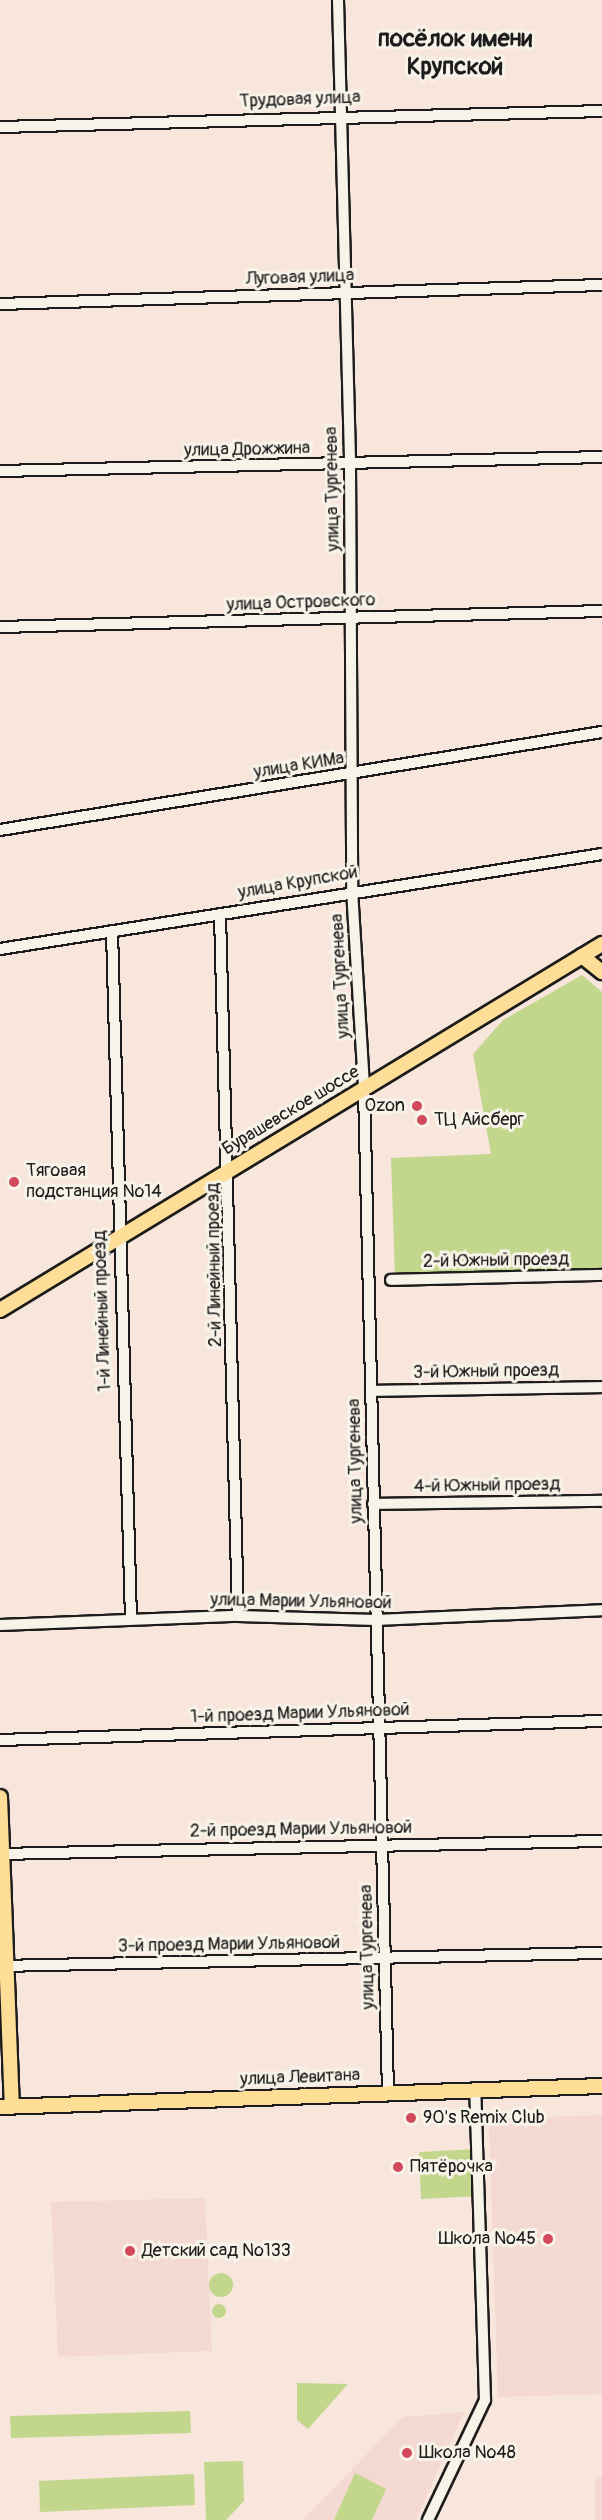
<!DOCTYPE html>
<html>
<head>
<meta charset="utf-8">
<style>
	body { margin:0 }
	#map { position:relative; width:602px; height:2520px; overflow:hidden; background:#f8e6dd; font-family:Pangolin,sans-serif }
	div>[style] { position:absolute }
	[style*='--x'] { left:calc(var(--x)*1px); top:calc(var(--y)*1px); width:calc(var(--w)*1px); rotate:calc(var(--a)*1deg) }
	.built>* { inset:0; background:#f4d9d2 }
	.green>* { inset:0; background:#c2d68c }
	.round { border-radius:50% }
	.roads { filter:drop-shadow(2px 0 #1c1c1c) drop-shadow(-2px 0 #1c1c1c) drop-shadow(0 2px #1c1c1c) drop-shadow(0 -2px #1c1c1c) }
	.minor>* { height:10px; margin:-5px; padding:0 5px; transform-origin:5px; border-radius:5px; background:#f7f3e8 }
	.major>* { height:14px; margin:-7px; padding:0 7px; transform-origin:7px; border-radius:7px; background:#fedd96 }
	.dots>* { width:16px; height:16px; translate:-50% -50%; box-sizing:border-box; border:3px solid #f7f3e8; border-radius:50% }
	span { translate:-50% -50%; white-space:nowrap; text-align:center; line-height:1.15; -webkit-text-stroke:6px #f7f3e8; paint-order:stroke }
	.street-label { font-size:18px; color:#1c1c1c }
	.poi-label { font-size:18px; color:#1c1c1c }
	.right { translate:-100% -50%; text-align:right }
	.left { translate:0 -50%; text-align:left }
	.district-label { font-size:24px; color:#1c1c1c; font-weight:700 }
</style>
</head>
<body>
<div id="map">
	<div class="built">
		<div style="clip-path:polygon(602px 2115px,602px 2394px,498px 2397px,489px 2119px)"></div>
		<div style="clip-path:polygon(205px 2198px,212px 2351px,58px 2357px,51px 2202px)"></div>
		<div style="clip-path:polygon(464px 2412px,416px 2520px,303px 2520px,403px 2417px)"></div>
		<div style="clip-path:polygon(595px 2477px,602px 2477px,602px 2520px,595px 2520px)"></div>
	</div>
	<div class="green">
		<div style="clip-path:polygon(582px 975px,602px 992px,602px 1271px,395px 1277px,391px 1158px,491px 1154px,473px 1054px,503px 1020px)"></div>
		<div style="clip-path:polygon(478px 2149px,480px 2196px,421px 2199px,419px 2152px)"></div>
		<div class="round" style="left:209px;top:2273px;width:24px;height:24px"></div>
		<div class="round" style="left:212px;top:2304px;width:14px;height:14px"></div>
		<div style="clip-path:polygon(297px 2383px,348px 2384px,308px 2429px,297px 2420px)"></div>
		<div style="clip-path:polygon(190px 2411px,191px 2433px,11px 2438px,10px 2416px)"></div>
		<div style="clip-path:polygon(243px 2461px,244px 2501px,226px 2520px,206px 2520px,204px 2462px)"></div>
		<div style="clip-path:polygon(355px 2473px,386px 2489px,372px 2520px,334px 2520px)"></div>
		<div style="clip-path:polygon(194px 2474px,195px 2505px,40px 2512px,39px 2481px)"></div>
	</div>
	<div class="roads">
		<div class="minor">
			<div style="--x:338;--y:0;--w:464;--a:88.5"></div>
			<div style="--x:350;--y:464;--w:426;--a:89.7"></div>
			<div style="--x:352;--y:890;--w:199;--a:86.5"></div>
			<div style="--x:364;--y:1089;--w:1004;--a:88.63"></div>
			<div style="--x:0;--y:127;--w:602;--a:-1.52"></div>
			<div style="--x:0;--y:304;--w:602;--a:-1.81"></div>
			<div style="--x:0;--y:471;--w:602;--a:-1.33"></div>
			<div style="--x:0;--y:627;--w:602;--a:-1.52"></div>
			<div style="--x:0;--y:830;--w:610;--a:-9.25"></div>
			<div style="--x:220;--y:914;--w:702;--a:88.53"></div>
			<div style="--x:112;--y:931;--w:688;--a:88.42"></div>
			<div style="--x:0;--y:949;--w:609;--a:-8.97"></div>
			<div style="--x:391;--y:1280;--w:211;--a:-1.4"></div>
			<div style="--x:371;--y:1391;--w:231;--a:-1"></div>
			<div style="--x:373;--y:1504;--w:229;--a:-0.8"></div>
			<div style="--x:0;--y:1625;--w:238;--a:-2.2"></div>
			<div style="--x:238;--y:1616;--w:138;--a:1.7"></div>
			<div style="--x:376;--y:1620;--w:226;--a:-2.5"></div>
			<div style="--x:0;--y:1740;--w:602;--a:-1.81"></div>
			<div style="--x:0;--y:1854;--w:602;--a:-1.24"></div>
			<div style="--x:0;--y:1966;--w:602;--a:-1.24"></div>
			<div style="--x:428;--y:2520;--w:133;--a:-64.6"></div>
			<div style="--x:485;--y:2400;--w:310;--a:-91.8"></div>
		</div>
		<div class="major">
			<div style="--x:582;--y:956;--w:26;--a:39"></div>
			<div style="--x:0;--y:1310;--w:705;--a:-31.3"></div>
			<div style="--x:0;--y:1797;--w:309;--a:87.8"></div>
			<div style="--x:0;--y:2107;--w:602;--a:-2"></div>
		</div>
	</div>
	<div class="dots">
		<div style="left:417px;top:1106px;background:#d1495b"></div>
		<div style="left:422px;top:1120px;background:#d1495b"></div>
		<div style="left:14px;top:1182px;background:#d1495b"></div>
		<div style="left:411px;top:2118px;background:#d1495b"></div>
		<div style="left:398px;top:2167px;background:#d1495b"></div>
		<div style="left:548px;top:2239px;background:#d1495b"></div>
		<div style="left:130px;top:2251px;background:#d1495b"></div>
		<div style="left:407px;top:2453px;background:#d1495b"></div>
	</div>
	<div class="street-label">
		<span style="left:300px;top:100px;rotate:-2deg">Трудовая улица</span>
		<span style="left:300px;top:278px;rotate:-2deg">Луговая улица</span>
		<span style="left:247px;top:450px;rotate:-1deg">улица Дрожжина</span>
		<span style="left:333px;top:489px;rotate:-91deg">улица Тургенева</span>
		<span style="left:301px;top:603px;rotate:-2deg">улица Островского</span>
		<span style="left:299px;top:766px;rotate:-9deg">улица КИМа</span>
		<span style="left:298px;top:883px;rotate:-10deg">улица Крупской</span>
		<span style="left:341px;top:976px;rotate:-93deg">улица Тургенева</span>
		<span style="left:291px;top:1111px;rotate:-31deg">Бурашевское шоссе</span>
		<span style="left:496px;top:1261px;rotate:-1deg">2-й Южный проезд</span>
		<span style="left:215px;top:1265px;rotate:-91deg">2-й Линейный проезд</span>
		<span style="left:103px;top:1311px;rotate:-92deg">1-й Линейный проезд</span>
		<span style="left:486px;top:1372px;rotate:-1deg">3-й Южный проезд</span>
		<span style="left:356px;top:1461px;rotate:-91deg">улица Тургенева</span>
		<span style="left:487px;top:1486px;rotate:-1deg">4-й Южный проезд</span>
		<span style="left:301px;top:1602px;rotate:1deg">улица Марии Ульяновой</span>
		<span style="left:300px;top:1714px;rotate:-2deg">1-й проезд Марии Ульяновой</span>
		<span style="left:301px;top:1830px;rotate:-1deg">2-й проезд Марии Ульяновой</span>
		<span style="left:229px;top:1945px;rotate:-1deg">3-й проезд Марии Ульяновой</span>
		<span style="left:368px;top:1947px;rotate:-91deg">улица Тургенева</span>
		<span style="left:300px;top:2078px;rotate:-2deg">улица Левитана</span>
	</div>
	<div class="poi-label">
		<span class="right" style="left:405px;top:1106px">Ozon</span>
		<span class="left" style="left:434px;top:1120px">ТЦ Айсберг</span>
		<span class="left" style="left:26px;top:1182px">Тяговая<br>подстанция №14</span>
		<span class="left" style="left:423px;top:2118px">90's Remix Club</span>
		<span class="left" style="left:410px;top:2167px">Пятёрочка</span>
		<span class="right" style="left:536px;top:2239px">Школа №45</span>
		<span class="left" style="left:142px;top:2251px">Детский сад №133</span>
		<span class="left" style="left:419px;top:2453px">Школа №48</span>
	</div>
	<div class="district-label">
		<span style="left:455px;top:53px">посёлок имени<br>Крупской</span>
	</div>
</div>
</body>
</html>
